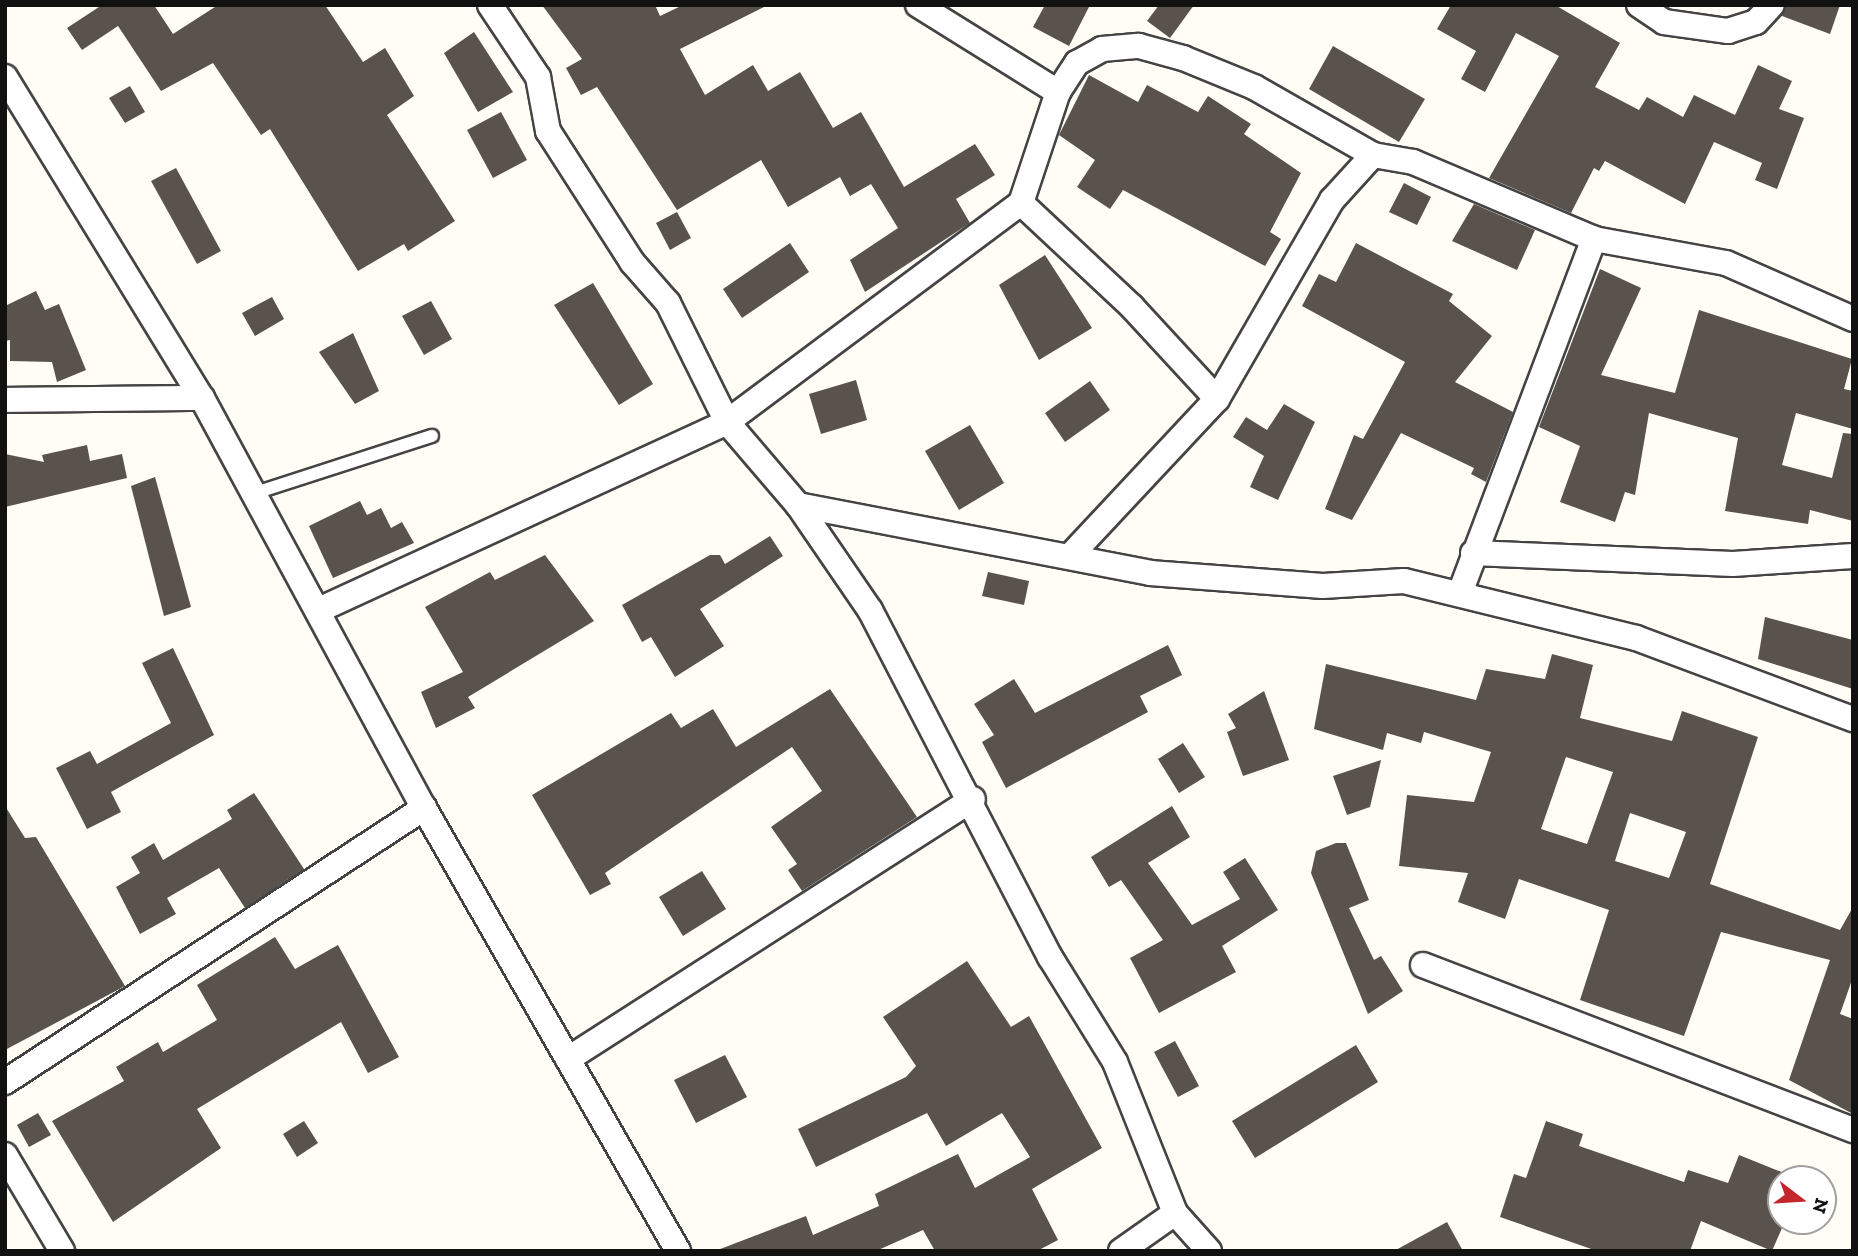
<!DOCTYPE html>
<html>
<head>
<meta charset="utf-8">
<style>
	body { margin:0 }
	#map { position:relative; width:1858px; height:1256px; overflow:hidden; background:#fffdf5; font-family:"Zilla Slab",serif }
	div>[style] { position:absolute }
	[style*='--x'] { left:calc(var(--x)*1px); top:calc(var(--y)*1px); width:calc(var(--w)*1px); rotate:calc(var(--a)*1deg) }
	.building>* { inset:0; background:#5a524d }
	.roads { filter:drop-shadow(2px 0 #444) drop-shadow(-2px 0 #444) drop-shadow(0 2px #444) drop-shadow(0 -2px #444) }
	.service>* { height:12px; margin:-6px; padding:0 6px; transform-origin:6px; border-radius:6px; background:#fff }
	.minor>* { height:24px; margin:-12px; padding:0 12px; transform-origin:12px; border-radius:12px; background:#fff }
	span { translate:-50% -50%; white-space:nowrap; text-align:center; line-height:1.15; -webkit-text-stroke:7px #fff; paint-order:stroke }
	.frame { position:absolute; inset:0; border:7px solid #111; pointer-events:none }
	.north { position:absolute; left:1767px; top:1165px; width:70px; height:70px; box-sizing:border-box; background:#fff; border:2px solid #a0a0a0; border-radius:50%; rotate:107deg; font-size:19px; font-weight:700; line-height:28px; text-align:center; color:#111 }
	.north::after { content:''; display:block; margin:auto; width:24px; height:32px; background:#c4262e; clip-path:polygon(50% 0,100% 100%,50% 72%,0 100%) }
</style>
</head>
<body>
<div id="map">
	<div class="building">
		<div style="clip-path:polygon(102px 5px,154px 5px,173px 34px,218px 5px,325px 5px,363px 62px,385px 48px,414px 96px,387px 115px,455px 221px,408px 251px,404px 244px,358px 271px,270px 129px,261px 135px,213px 63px,161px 91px,118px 26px,82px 50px,67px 28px)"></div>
		<div style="clip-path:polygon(542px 5px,655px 5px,660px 16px,683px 5px,768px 5px,680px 49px,705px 95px,753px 65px,768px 91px,800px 72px,833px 128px,861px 112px,904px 187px,975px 144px,995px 175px,956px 199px,970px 223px,865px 292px,850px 260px,898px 228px,871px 184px,850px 196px,840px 177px,788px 207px,761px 160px,677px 210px,597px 87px,581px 95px,566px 68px,582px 59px)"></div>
		<div style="clip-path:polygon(1045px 5px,1090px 5px,1069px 46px,1033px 27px)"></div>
		<div style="clip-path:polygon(1159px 5px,1194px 5px,1170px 38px,1147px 21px)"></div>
		<div style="clip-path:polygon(1451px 5px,1555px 5px,1620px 43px,1595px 87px,1639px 110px,1647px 97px,1683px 117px,1694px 95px,1735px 115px,1758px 65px,1792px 81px,1779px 109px,1804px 118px,1777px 189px,1755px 180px,1762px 163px,1714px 142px,1685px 204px,1605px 161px,1599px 171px,1594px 168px,1571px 213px,1489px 178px,1559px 56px,1516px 33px,1485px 92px,1461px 79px,1476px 51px,1437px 29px)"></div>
		<div style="clip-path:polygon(1786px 5px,1840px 5px,1830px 34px,1782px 16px)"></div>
		<div style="clip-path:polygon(474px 32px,513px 92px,478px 112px,444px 53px)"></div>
		<div style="clip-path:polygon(1333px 46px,1425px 99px,1399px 142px,1309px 89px)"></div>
		<div style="clip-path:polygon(1089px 75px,1138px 102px,1147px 85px,1198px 112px,1208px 96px,1251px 124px,1244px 134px,1301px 173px,1270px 232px,1281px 239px,1265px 266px,1123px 190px,1110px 209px,1077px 187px,1095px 160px,1059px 135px)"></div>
		<div style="clip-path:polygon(130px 86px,145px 112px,125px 123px,109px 98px)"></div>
		<div style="clip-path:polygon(501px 112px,527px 160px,493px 178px,467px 130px)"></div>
		<div style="clip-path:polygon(176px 168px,221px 251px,197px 264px,151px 181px)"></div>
		<div style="clip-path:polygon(1404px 183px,1431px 197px,1417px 225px,1389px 212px)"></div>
		<div style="clip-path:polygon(1474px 204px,1535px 230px,1517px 270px,1452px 241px)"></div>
		<div style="clip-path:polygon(677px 212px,691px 238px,670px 250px,656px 223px)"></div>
		<div style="clip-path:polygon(790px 243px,809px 272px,742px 318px,723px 289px)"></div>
		<div style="clip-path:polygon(1356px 243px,1453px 294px,1449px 301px,1492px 336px,1455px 382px,1513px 412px,1486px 482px,1471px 474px,1474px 468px,1401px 433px,1352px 520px,1325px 509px,1354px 435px,1363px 439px,1405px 362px,1302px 306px,1319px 274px,1336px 282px)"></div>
		<div style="clip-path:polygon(1045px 255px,1092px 328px,1039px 360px,999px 285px)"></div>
		<div style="clip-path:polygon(1600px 269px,1641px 288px,1601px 375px,1675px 393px,1699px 310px,1852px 359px,1844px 389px,1853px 391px,1853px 429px,1796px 413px,1782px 465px,1832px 478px,1843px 433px,1853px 434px,1853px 521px,1810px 510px,1808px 524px,1725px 511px,1738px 438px,1649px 413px,1635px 495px,1625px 492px,1615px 522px,1560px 502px,1580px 446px,1539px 427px)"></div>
		<div style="clip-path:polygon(593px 283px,653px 384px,619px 405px,554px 305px)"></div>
		<div style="clip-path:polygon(36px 291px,45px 310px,59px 304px,86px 370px,57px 382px,52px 362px,10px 361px,10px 340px,5px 341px,5px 306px)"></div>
		<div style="clip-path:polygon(272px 297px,284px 319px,255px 336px,242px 313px)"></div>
		<div style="clip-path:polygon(431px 301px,452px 339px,424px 355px,402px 316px)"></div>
		<div style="clip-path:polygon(353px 333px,379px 391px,355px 404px,319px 352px)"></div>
		<div style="clip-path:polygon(856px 380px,867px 420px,821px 434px,809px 394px)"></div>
		<div style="clip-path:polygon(1090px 381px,1110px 410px,1065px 442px,1045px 413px)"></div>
		<div style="clip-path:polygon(1284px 404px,1315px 422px,1278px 500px,1250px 487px,1264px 456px,1233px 437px,1246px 417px,1267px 430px)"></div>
		<div style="clip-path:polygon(970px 425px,1004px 483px,959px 510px,925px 451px)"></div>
		<div style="clip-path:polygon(87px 445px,90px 461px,122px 454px,127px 478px,5px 507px,5px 454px,44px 462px,42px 455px)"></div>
		<div style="clip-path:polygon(155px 477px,191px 607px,164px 616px,131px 486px)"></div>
		<div style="clip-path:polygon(360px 501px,367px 515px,381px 508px,391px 528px,402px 522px,414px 543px,333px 578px,309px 526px)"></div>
		<div style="clip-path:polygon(770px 536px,783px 556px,700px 609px,724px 646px,675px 677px,651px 637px,642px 642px,622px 605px,710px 555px,720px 555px,725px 564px)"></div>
		<div style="clip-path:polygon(545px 555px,594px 621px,468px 697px,475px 708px,436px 728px,421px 692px,463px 672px,425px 607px,490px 572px,495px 580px)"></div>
		<div style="clip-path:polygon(988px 572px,1029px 581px,1024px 605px,982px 596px)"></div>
		<div style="clip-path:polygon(1765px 617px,1853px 640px,1853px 689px,1758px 659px)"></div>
		<div style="clip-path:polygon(1168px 645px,1182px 675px,1140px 696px,1148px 712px,1006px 788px,982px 742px,994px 735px,974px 704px,1014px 679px,1035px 713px)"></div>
		<div style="clip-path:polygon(173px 648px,214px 735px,111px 792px,121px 812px,87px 829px,56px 768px,90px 751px,97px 764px,171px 723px,142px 663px)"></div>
		<div style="clip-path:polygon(evenodd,1552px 654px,1593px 665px,1580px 718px,1672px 741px,1682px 711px,1758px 737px,1710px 884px,1840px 930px,1853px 907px,1853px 977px,1840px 1014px,1853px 1019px,1853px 1114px,1789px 1080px,1830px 960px,1721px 932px,1684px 1036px,1580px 1000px,1609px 910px,1519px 879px,1505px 919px,1458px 902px,1468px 873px,1399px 866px,1407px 795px,1474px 802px,1491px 752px,1424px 732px,1421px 743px,1387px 733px,1383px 750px,1314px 729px,1326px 664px,1476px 700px,1486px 669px,1545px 679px,1552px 654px,1566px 757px,1613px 772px,1587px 844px,1541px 829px,1566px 757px,1552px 654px,1630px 813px,1686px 832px,1669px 878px,1615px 861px,1630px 813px)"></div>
		<div style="clip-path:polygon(830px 689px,917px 817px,802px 891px,788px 870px,797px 864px,771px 827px,822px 791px,792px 747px,605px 873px,611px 884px,590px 895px,532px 795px,671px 713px,681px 728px,713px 709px,736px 747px)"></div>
		<div style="clip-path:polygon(1264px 691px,1289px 760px,1243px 776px,1227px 732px,1236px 728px,1228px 714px)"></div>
		<div style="clip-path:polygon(1183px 743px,1205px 777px,1179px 793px,1158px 759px)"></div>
		<div style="clip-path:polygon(1381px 760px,1370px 807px,1347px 815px,1333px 776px)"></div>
		<div style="clip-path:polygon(254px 793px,304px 869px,245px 908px,219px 868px,167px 898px,176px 914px,140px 934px,116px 887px,140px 873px,131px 857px,154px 843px,163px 860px,232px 819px,227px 810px)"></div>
		<div style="clip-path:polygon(5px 806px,25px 838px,36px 837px,125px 986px,5px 1050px)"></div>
		<div style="clip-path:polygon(1172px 806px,1190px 837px,1148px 863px,1192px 925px,1240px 899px,1223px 872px,1245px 858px,1278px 910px,1222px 946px,1236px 972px,1159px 1013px,1130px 958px,1163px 940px,1121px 880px,1109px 887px,1091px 857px)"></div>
		<div style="clip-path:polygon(1336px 843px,1346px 843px,1369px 900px,1349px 908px,1374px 960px,1381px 956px,1403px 991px,1368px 1014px,1311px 873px,1316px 851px)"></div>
		<div style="clip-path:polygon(702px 871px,726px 909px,683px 936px,659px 897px)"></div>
		<div style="clip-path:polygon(275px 937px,295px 969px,338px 945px,399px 1057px,368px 1073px,341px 1022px,197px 1109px,221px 1148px,113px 1222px,52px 1121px,124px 1081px,116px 1067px,158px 1042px,163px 1052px,217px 1020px,197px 985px)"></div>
		<div style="clip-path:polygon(967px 961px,1011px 1027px,1029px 1016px,1102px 1148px,1032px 1189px,1058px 1240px,1037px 1251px,935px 1251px,923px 1230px,876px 1251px,715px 1251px,806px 1216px,813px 1235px,879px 1206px,875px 1194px,958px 1154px,975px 1188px,1030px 1157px,1002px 1113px,946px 1146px,927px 1113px,816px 1167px,798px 1129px,906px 1077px,916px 1066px,883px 1017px)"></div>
		<div style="clip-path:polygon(1175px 1041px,1199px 1086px,1178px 1097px,1154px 1052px)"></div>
		<div style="clip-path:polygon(1356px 1045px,1378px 1082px,1255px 1158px,1232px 1121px)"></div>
		<div style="clip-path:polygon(725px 1055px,747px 1097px,696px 1123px,674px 1080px)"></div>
		<div style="clip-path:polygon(38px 1113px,51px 1135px,29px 1147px,17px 1125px)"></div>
		<div style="clip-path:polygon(304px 1121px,318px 1143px,297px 1157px,283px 1134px)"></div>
		<div style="clip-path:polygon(1546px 1121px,1583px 1134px,1579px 1146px,1684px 1182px,1688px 1170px,1728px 1183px,1739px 1155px,1799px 1179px,1781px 1179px,1785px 1221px,1772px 1251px,1701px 1221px,1690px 1251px,1597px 1251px,1500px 1217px,1514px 1174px,1526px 1178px)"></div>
		<div style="clip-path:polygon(1447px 1222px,1463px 1251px,1394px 1251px)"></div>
	</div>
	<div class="roads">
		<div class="service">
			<div style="--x:255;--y:493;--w:186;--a:-17.9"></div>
		</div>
		<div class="minor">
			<div style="--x:490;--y:5;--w:87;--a:56.3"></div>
			<div style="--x:538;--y:77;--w:55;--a:79.5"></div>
			<div style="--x:548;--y:131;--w:156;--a:57.3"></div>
			<div style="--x:632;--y:262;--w:55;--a:48.7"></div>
			<div style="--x:668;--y:303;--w:133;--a:63.6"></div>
			<div style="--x:727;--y:422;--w:109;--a:49.5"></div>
			<div style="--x:798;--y:505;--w:127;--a:55.6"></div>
			<div style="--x:870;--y:610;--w:391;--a:62.6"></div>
			<div style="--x:1050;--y:957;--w:123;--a:58.2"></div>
			<div style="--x:1115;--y:1062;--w:162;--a:68.3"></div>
			<div style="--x:1175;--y:1213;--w:51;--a:48.2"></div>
			<div style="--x:918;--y:5;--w:165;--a:31.9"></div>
			<div style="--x:1639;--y:5;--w:30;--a:34"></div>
			<div style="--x:1664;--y:22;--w:65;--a:8"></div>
			<div style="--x:1728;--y:31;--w:29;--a:-18"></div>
			<div style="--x:1756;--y:22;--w:23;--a:-47"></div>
			<div style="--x:5;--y:77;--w:377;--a:58.5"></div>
			<div style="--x:202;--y:398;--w:466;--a:61.6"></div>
			<div style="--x:424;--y:808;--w:511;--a:60.17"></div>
			<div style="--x:1021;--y:203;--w:152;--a:43.1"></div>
			<div style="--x:1132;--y:307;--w:125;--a:47.3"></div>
			<div style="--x:5;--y:400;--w:197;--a:-0.6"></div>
			<div style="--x:798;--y:505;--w:359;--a:10.9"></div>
			<div style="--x:1150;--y:573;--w:173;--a:4.3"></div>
			<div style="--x:1323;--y:586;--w:81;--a:-3.5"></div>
			<div style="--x:1404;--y:581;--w:239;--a:13.8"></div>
			<div style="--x:1636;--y:638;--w:232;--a:20.5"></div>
			<div style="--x:1473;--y:553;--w:260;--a:2.4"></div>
			<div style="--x:1733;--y:564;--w:120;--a:-3.8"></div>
			<div style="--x:1070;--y:556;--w:215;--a:-46.9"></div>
			<div style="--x:1217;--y:399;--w:230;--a:-60"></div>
			<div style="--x:1332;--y:200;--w:61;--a:-47.7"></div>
			<div style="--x:1460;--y:593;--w:379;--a:-69.3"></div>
			<div style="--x:321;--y:609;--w:447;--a:-24.7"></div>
			<div style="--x:727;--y:422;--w:367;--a:-36.7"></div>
			<div style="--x:1021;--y:203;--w:117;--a:-71.6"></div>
			<div style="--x:1058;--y:92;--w:35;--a:-57"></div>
			<div style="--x:1077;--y:63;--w:29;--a:-29"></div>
			<div style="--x:1102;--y:49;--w:37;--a:-5"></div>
			<div style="--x:1139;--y:46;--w:46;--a:15.3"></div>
			<div style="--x:1183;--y:58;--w:77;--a:22.2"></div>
			<div style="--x:1254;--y:87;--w:137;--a:29.7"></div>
			<div style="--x:1373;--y:155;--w:41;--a:9.9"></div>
			<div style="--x:1413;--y:162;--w:197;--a:23"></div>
			<div style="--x:1594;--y:239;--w:134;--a:10.3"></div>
			<div style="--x:1726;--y:263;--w:139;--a:23.8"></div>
			<div style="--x:1423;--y:965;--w:461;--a:21"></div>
			<div style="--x:568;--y:1059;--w:481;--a:-32.7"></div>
			<div style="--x:5;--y:1082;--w:501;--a:-33.18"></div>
			<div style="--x:5;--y:1155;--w:112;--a:59.3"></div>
			<div style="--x:1121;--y:1251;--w:66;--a:-35.1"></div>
		</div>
	</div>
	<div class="frame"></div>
	<div class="north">N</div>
</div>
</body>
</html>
